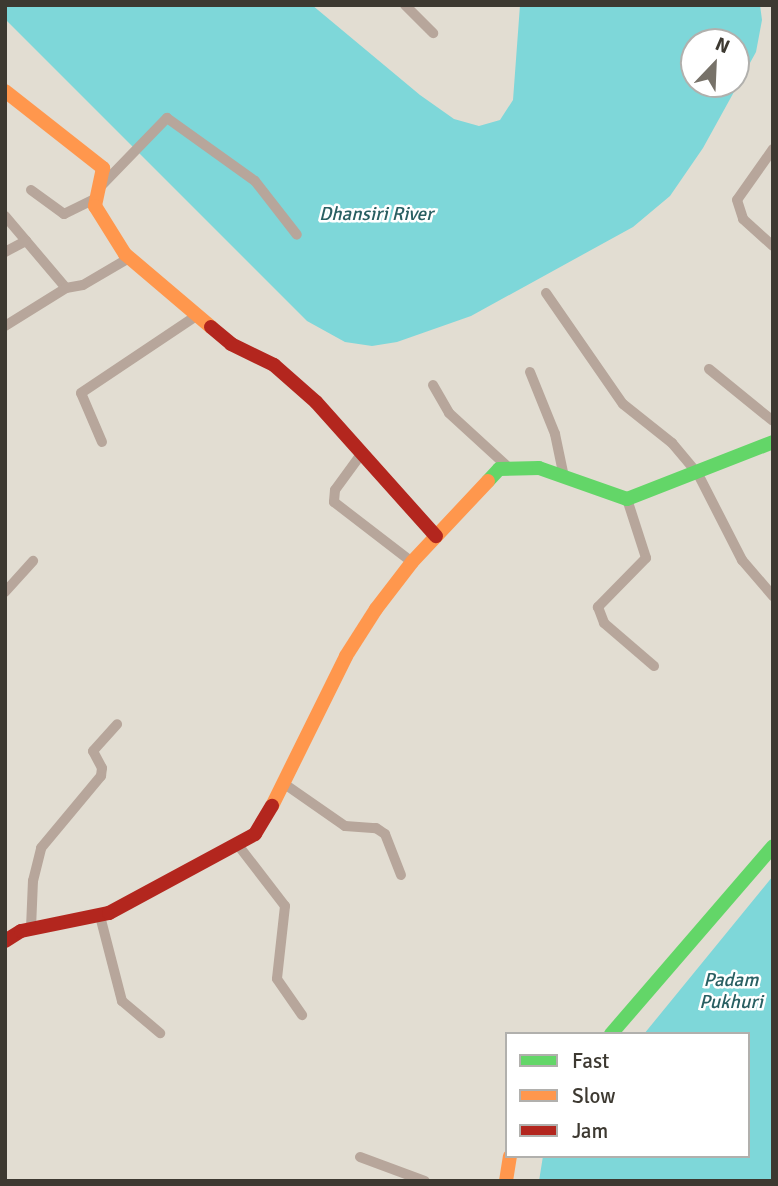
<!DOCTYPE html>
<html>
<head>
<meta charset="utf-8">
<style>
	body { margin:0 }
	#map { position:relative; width:778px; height:1186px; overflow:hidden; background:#e2ddd2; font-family:Signika,sans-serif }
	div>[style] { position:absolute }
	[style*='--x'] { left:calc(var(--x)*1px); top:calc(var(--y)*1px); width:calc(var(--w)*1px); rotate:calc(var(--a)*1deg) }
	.water>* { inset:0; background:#7ed7d9 }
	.street>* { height:10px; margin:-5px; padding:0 5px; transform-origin:5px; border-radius:5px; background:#b7a69b }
	.fast>* { height:14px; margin:-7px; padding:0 7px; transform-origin:7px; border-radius:7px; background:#63d668 }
	.slow>* { height:14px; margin:-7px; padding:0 7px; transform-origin:7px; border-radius:7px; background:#ff974d }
	.jam>* { height:14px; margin:-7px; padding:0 7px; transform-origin:7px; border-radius:7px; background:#b3261e }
	span { translate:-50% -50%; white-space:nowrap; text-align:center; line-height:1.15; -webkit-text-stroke:5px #fff; paint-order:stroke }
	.water-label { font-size:19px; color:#295f62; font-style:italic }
	.frame { position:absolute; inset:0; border:7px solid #3d3931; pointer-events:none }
	.legend { position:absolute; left:505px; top:1032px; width:245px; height:126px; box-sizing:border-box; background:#fff; border:2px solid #b1b0ad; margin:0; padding:9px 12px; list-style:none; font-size:21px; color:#3d3931 }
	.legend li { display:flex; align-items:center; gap:14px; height:35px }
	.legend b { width:35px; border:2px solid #b1b0ad }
	.north { position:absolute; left:680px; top:28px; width:70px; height:70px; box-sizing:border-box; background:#fff; border:2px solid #b1b0ad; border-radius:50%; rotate:23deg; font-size:19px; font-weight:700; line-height:28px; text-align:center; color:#3d3931 }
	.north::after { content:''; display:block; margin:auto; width:24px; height:32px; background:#777269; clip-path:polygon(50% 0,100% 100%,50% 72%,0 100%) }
</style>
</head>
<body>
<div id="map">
	<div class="water">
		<div style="clip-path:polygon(evenodd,5px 5px,312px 5px,420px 95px,454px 119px,479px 126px,500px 120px,513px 100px,520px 5px,760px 5px,762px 20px,756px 52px,703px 148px,670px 196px,633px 227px,471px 316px,397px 342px,372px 346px,345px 342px,307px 321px,5px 19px,5px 5px,694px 42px,736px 42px,736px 84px,694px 84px,694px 42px)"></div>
		<div style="clip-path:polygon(773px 876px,773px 1181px,539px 1181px,543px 1156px,748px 1156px,748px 1034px,644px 1034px)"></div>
	</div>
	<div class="street">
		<div style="--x:405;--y:5;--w:40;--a:45"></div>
		<div style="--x:773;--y:149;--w:62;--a:125.2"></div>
		<div style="--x:737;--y:200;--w:20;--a:72"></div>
		<div style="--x:743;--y:219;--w:40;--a:42"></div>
		<div style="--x:101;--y:186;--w:95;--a:-45.9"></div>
		<div style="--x:167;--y:118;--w:108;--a:35.6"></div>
		<div style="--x:255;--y:181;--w:68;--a:52.1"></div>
		<div style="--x:31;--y:190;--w:41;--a:36"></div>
		<div style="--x:64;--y:214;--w:34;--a:-26"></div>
		<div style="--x:5;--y:216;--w:94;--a:49.7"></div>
		<div style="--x:66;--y:288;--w:17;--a:-10"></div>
		<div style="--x:83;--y:285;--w:53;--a:-30.4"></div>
		<div style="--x:5;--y:252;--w:24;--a:-28"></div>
		<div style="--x:546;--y:293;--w:135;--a:55.3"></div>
		<div style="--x:623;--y:404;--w:63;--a:38.5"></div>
		<div style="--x:672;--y:443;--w:40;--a:50"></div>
		<div style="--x:698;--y:474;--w:97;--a:62.9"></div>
		<div style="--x:742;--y:560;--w:48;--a:49.3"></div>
		<div style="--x:5;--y:326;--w:72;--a:-31.9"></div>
		<div style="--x:709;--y:369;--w:82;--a:39.1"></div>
		<div style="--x:530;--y:372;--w:67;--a:68"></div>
		<div style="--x:555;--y:434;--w:44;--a:78.2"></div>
		<div style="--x:433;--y:385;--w:32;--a:60"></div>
		<div style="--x:449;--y:413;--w:80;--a:42.5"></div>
		<div style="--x:102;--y:442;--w:53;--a:-113.2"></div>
		<div style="--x:81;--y:393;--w:138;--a:-33.8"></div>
		<div style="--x:362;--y:453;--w:46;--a:126.1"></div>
		<div style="--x:335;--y:490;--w:12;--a:95"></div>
		<div style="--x:334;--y:502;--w:98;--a:37.6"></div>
		<div style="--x:627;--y:499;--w:62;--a:72.1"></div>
		<div style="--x:646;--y:558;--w:69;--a:134.4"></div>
		<div style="--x:598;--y:607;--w:17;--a:69"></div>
		<div style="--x:604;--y:623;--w:66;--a:40.7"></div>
		<div style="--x:5;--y:592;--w:42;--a:-47.9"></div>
		<div style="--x:286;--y:785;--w:72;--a:34.8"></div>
		<div style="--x:345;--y:826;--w:31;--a:4"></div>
		<div style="--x:376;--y:828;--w:11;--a:34"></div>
		<div style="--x:385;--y:834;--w:44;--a:68.7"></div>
		<div style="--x:238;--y:845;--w:77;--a:52.4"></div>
		<div style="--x:285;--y:906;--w:73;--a:96.3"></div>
		<div style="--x:277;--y:979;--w:44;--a:55.2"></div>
		<div style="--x:100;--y:916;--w:88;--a:75.5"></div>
		<div style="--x:122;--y:1001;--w:50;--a:40.1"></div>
		<div style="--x:31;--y:928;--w:47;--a:-87.6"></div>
		<div style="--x:33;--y:881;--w:34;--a:-76"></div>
		<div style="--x:41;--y:848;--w:94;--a:-50.2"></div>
		<div style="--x:101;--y:776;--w:8;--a:-83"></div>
		<div style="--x:102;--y:768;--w:19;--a:-118"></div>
		<div style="--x:93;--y:751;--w:36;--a:-48"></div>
		<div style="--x:360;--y:1157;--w:69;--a:20.3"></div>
	</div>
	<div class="fast">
		<div style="--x:488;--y:481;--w:16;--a:-47"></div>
		<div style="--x:499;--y:469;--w:40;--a:-1.4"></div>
		<div style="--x:539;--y:468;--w:93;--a:19.4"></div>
		<div style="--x:627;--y:499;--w:157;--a:-21.3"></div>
		<div style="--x:611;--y:1034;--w:248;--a:-49.2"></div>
	</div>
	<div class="slow">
		<div style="--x:5;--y:91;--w:125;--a:38.2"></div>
		<div style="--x:103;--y:168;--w:39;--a:102"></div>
		<div style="--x:95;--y:206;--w:57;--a:58"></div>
		<div style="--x:125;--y:254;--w:113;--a:40.3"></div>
		<div style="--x:272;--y:806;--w:167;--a:-63.7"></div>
		<div style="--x:346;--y:656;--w:56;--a:-57.4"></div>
		<div style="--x:376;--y:609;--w:59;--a:-52.5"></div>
		<div style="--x:412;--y:562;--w:111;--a:-46.8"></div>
		<div style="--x:506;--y:1181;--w:25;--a:-81"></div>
	</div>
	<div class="jam">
		<div style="--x:211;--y:327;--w:26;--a:40"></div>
		<div style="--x:231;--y:344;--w:48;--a:26"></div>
		<div style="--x:274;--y:365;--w:56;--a:41.4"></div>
		<div style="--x:316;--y:402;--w:180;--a:48.2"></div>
		<div style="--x:5;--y:941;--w:19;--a:-32"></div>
		<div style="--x:21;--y:931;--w:90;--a:-11.6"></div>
		<div style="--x:109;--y:913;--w:166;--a:-28.4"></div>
		<div style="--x:255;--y:834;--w:33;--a:-59"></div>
	</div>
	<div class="water-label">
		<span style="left:376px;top:215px">Dhansiri River</span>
		<span style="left:731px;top:992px">Padam<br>Pukhuri</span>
	</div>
	<div class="frame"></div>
	<ul class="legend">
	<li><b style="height:9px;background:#63d668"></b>Fast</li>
	<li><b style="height:9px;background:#ff974d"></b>Slow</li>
	<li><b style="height:9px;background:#b3261e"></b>Jam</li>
	</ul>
	<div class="north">N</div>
</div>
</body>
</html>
